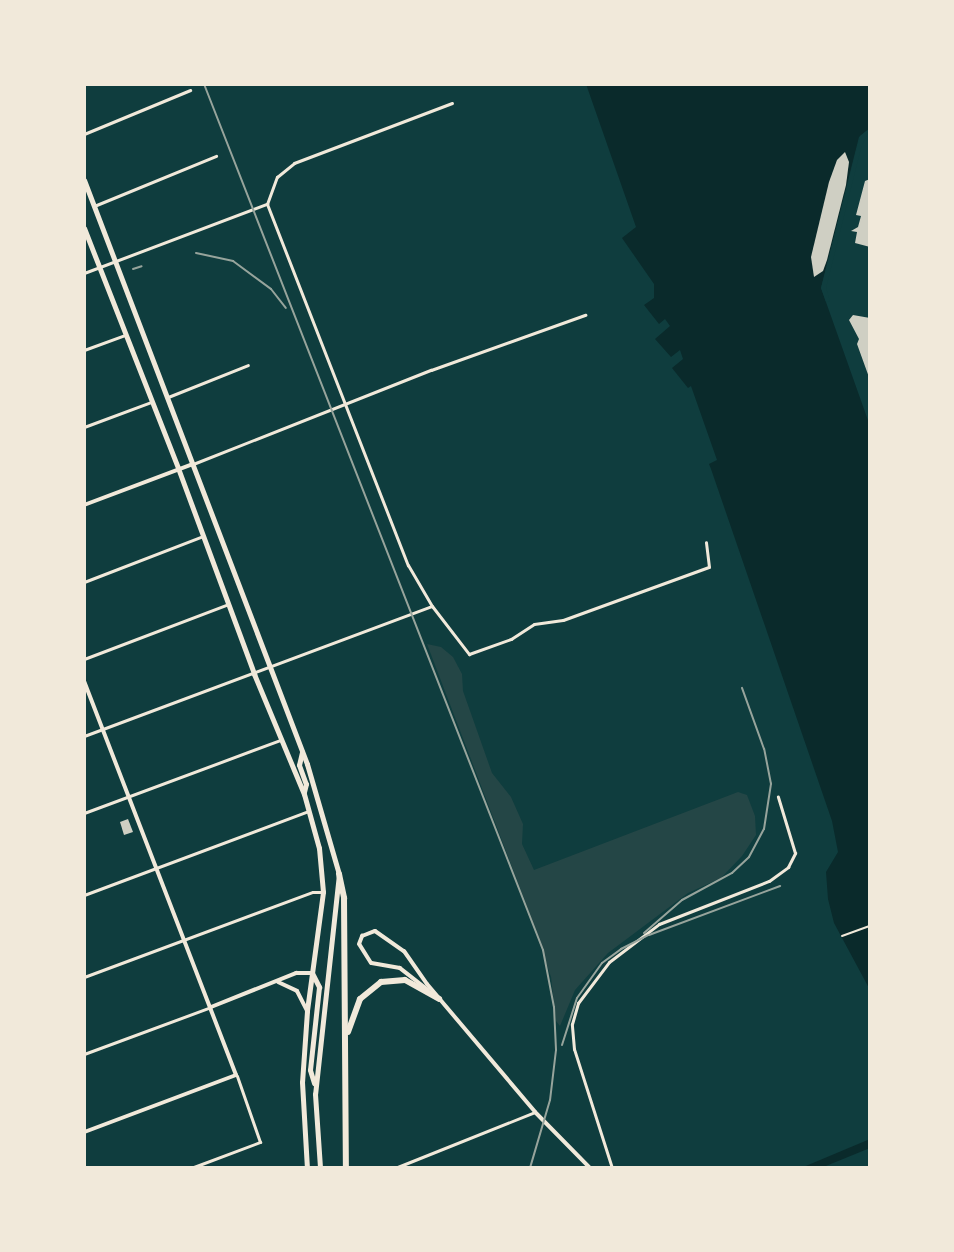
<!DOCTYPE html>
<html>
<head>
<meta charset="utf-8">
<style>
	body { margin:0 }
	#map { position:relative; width:954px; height:1252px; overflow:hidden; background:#0f3d3e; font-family:Barlow,sans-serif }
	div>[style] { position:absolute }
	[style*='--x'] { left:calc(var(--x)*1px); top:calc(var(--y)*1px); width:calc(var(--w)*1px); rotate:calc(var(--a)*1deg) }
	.green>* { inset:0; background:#244646 }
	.water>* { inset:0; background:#0a2a2b }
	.pier>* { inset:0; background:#0f3d3e }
	.building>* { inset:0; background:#cfcfc3 }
	.path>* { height:2px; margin:-1px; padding:0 1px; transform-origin:1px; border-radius:1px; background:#f1e9da }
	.minor>* { height:3px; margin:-1.5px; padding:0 1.5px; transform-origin:1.5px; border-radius:1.5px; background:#f1e9da }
	.tertiary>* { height:4px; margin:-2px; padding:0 2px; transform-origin:2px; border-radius:2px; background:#f1e9da }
	.primary>* { height:5px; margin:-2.5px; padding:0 2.5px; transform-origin:2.5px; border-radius:2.5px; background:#f1e9da }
	.motorway>* { height:6px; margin:-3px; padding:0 3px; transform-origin:3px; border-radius:3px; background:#f1e9da }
	.rail>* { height:2px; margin:-1px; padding:0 1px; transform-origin:1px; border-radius:1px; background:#97a49c }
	span { translate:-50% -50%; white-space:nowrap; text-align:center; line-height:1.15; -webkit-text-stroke:7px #f1e9da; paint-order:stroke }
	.frame { position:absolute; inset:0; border:86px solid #f1e9da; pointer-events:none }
</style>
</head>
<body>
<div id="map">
	<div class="green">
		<div style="clip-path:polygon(427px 644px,441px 647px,453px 657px,462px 674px,463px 691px,492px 773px,511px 797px,523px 824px,522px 844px,534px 870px,738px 792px,747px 795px,755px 816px,756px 835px,742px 856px,721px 878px,688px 893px,608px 953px,575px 990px,560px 1026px,556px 1021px,551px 977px,528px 909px)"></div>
	</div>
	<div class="water">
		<div style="clip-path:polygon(586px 84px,870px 84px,870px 128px,859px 137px,821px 288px,870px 426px,870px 990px,834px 923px,828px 899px,826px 872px,838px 852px,832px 821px,711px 469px,709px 464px,717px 460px,691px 386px,688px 388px,672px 368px,683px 359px,680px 350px,671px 357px,655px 339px,670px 326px,665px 319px,659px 324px,644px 305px,654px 298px,654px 284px,622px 238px,636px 227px)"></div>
		<div style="clip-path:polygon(870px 1139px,870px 1148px,821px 1168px,801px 1168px)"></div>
	</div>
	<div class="pier">
		<div style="clip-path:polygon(870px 128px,861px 148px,826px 288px,830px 301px,826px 302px,821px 288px,857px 147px,860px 136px)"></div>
	</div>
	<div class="building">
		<div style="clip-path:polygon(845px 152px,849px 162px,846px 185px,827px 260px,823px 271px,814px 277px,811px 257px,829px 182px,837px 160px)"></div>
		<div style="clip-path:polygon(870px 179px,870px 247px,855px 243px,857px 232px,851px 231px,858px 227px,861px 216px,856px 215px,865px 181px)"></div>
		<div style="clip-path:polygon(853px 315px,870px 318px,870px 380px,857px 344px,859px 339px,849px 320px)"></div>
		<div style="clip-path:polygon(128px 819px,133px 832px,124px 835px,120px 822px)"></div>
	</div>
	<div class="path">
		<div style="--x:842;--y:936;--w:30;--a:-20"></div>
	</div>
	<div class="minor">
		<div style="--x:84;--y:134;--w:115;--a:-22.5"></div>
		<div style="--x:267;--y:204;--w:388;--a:68.7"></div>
		<div style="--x:408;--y:565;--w:48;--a:59.7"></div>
		<div style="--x:432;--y:606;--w:61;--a:52.4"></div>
		<div style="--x:469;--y:654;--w:45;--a:-19.7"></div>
		<div style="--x:511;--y:639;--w:27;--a:-33"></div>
		<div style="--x:534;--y:624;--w:29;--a:-8"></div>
		<div style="--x:563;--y:620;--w:155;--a:-20"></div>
		<div style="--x:709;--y:567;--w:25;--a:-97"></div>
		<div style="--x:94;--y:206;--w:132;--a:-22.3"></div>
		<div style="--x:84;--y:273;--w:196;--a:-20.7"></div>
		<div style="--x:267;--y:204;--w:29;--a:-70"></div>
		<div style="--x:277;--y:177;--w:22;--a:-39"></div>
		<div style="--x:294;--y:163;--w:169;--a:-20.8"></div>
		<div style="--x:84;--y:350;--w:44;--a:-20.1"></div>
		<div style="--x:168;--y:397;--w:86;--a:-21.8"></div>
		<div style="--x:84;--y:427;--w:72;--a:-20.5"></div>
		<div style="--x:193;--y:464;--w:256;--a:-21.6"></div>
		<div style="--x:431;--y:370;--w:164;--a:-19.7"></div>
		<div style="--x:84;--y:582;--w:128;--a:-21.1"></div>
		<div style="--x:84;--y:659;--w:155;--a:-20.8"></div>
		<div style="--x:84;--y:736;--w:371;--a:-20.5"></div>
		<div style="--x:84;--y:813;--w:209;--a:-20.4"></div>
		<div style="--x:84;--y:895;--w:240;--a:-20.5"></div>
		<div style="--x:84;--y:977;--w:244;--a:-20.4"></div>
		<div style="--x:313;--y:892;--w:10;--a:0"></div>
		<div style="--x:84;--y:1054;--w:135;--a:-20.3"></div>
		<div style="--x:191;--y:1168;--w:74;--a:-20.6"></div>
		<div style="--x:260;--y:1142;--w:70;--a:-109.2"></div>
		<div style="--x:395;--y:1168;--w:151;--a:-21.8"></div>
		<div style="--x:612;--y:1168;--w:125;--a:-107.7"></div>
		<div style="--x:574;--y:1049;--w:25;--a:-95"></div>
		<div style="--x:572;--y:1024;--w:22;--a:-74"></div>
		<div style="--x:578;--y:1003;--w:51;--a:-52.9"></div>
		<div style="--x:609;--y:962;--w:63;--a:-37.2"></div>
		<div style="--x:659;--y:924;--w:118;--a:-21.4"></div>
		<div style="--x:769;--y:881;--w:24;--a:-36"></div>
		<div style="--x:788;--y:867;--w:16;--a:-63"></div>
		<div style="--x:795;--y:853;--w:59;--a:-106.9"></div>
	</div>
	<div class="tertiary">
		<div style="--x:84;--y:505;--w:116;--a:-20.6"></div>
		<div style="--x:84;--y:681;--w:422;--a:68.9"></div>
		<div style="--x:236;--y:1075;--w:162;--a:159.4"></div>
		<div style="--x:278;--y:982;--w:21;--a:25"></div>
		<div style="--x:297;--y:991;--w:22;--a:63"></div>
		<div style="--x:428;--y:990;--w:36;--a:-142"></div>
		<div style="--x:400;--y:968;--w:29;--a:-170"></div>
		<div style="--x:371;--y:963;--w:22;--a:-122"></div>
		<div style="--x:359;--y:944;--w:9;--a:-69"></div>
		<div style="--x:362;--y:936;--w:14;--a:-21"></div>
		<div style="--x:375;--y:931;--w:35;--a:35"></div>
		<div style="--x:404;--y:951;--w:40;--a:55.1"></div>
		<div style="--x:427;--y:984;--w:167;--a:49.8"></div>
		<div style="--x:535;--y:1112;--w:78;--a:45.5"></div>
		<div style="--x:211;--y:1007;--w:92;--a:-21.8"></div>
		<div style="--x:296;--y:973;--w:16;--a:0"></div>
	</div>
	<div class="primary">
		<div style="--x:84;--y:180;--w:625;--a:69.1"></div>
		<div style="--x:307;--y:764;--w:115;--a:73.8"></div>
		<div style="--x:339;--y:874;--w:221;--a:96.2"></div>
		<div style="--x:315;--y:1094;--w:74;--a:86.1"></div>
		<div style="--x:84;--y:228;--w:258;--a:68.6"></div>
		<div style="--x:178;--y:468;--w:220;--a:69.7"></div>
		<div style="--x:254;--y:674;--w:130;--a:67.4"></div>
		<div style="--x:304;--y:794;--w:56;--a:74.5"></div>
		<div style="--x:319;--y:848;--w:44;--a:84.8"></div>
		<div style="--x:323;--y:892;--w:120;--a:97.7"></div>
		<div style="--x:307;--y:1011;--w:71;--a:94"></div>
		<div style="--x:302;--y:1082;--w:86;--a:86.7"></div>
		<div style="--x:302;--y:752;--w:13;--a:103"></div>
		<div style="--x:299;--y:765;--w:20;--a:70"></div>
		<div style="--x:306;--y:784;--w:8;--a:104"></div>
		<div style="--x:312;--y:973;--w:16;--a:63"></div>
		<div style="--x:319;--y:987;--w:83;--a:96.2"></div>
		<div style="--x:310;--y:1070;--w:14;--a:73"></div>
	</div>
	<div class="motorway">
		<div style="--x:339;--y:874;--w:25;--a:78"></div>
		<div style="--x:344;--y:898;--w:270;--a:89.6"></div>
		<div style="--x:348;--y:1032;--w:35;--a:-70"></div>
		<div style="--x:360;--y:999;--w:27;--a:-39"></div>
		<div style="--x:381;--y:982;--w:24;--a:-5"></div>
		<div style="--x:405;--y:980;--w:39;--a:29"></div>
	</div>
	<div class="rail">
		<div style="--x:204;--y:84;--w:930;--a:68.62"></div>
		<div style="--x:543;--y:950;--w:58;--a:79.1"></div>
		<div style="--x:554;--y:1007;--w:43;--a:87.3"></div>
		<div style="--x:556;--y:1050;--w:50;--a:96.8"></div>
		<div style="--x:550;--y:1100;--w:71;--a:106.4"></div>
		<div style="--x:196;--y:253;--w:38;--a:12"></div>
		<div style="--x:233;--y:261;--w:47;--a:36.4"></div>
		<div style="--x:271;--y:289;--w:24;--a:52"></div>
		<div style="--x:133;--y:269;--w:9;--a:-18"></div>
		<div style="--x:644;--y:933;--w:50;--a:-41"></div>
		<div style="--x:682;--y:900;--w:57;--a:-28.4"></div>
		<div style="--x:732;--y:873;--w:23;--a:-43"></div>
		<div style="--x:749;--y:857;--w:32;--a:-62"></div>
		<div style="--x:764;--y:829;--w:46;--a:-81.2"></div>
		<div style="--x:771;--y:784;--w:36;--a:-101"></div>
		<div style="--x:764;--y:749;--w:65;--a:-109.8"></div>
		<div style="--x:562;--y:1045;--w:49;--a:-72.3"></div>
		<div style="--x:577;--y:998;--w:43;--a:-54.5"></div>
		<div style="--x:602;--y:963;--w:24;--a:-36"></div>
		<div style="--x:621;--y:949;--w:31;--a:-27"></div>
		<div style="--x:649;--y:935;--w:140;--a:-20.5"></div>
	</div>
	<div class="frame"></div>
</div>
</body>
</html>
